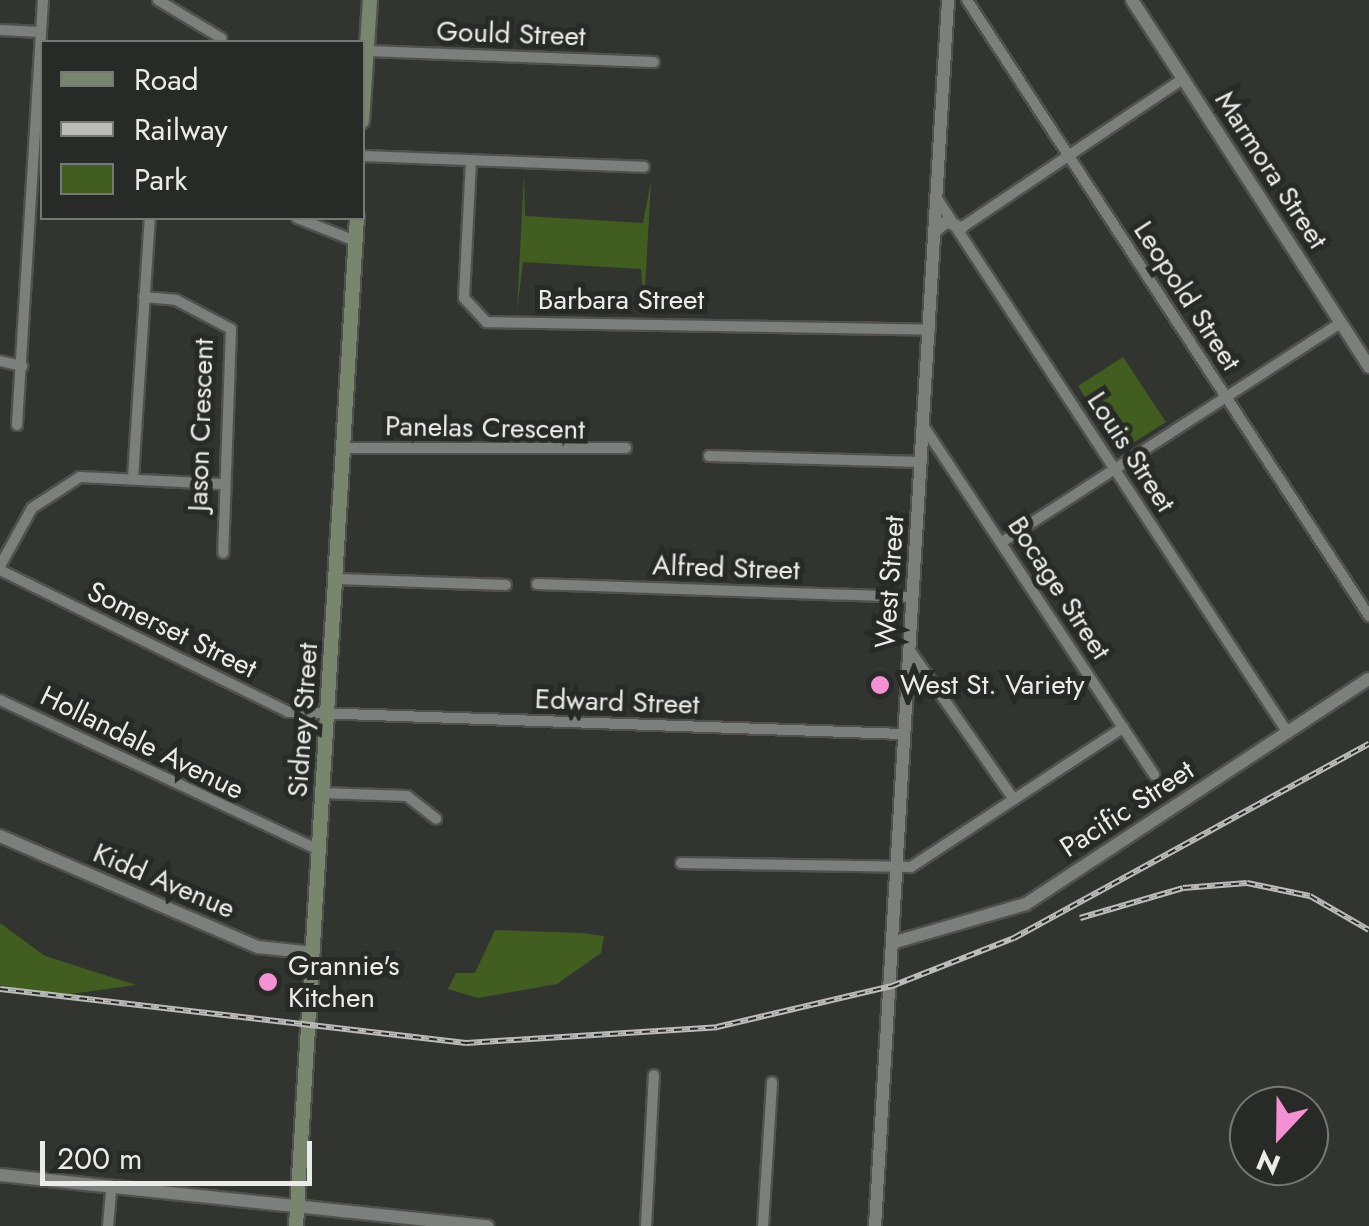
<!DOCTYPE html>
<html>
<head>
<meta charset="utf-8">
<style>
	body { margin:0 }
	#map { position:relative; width:1369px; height:1226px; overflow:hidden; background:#323430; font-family:Jost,sans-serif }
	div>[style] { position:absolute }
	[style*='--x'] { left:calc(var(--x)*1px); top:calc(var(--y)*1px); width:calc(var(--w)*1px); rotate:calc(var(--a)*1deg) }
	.green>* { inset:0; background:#415e20 }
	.roads { filter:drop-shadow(2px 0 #50514f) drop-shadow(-2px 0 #50514f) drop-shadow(0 2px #50514f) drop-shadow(0 -2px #50514f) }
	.minor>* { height:10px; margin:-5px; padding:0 5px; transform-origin:5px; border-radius:5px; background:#7c7f7b }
	.tertiary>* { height:12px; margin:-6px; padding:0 6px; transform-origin:6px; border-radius:6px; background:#7c7f7b }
	.secondary>* { height:14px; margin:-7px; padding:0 7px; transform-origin:7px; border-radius:7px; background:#78866d }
	.rail>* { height:6px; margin-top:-3px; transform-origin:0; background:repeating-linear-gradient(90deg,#282a27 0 8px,#bbbcba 0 16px); box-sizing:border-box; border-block:2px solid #bbbcba }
	.dots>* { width:28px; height:28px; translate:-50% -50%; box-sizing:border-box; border:5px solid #282a27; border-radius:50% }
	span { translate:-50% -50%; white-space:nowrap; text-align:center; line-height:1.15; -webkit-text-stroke:10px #282a27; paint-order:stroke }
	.street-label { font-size:28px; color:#ebecea }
	.poi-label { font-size:28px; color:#ebecea }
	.left { translate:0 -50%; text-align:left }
	.legend { position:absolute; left:40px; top:40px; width:325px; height:180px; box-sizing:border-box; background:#282a27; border:2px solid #767875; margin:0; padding:12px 18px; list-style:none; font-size:30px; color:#ebecea }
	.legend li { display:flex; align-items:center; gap:20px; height:50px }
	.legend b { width:50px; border:2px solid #767875 }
	.north { position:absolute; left:1229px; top:1086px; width:100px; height:100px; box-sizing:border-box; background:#282a27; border:2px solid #767875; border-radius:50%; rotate:202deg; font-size:28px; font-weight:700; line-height:40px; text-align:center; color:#ebecea }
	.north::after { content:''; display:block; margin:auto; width:35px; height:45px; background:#f491d3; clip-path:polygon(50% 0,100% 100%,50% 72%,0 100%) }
	.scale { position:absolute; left:40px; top:1141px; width:272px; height:45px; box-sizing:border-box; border:5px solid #ebecea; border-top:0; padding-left:12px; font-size:30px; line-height:35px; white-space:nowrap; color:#ebecea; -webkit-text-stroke:8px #282a27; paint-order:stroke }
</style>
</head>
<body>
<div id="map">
	<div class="green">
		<div style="clip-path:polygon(524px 174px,525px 216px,643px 223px,651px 181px,644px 307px,641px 269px,523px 262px,517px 311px)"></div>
		<div style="clip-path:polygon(1123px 357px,1166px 422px,1120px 451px,1078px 386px)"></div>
		<div style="clip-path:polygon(0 923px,45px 956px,136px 985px,56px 996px,0 985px)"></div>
		<div style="clip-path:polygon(495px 930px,581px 933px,604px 936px,601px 953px,557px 984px,478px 998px,448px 989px,456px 973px,475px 973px)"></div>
	</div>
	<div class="roads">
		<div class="minor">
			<div style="--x:158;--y:0;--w:74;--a:31.1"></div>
			<div style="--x:967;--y:0;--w:736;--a:56.87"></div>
			<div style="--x:0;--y:30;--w:41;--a:2.8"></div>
			<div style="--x:367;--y:51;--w:287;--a:2.2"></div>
			<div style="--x:362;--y:156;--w:282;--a:2.2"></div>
			<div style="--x:471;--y:160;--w:138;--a:92.9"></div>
			<div style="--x:464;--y:298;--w:33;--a:47"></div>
			<div style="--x:486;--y:322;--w:444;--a:1"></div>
			<div style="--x:936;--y:197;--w:641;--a:56.71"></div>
			<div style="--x:297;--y:218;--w:62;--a:21.6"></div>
			<div style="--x:961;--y:228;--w:267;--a:-33.9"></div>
			<div style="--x:144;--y:297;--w:32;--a:5"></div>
			<div style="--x:176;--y:300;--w:62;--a:27.8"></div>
			<div style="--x:231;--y:329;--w:224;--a:92"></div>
			<div style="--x:0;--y:361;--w:23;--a:13"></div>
			<div style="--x:17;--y:425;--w:426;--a:-86.5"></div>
			<div style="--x:924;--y:427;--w:417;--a:56.5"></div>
			<div style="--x:344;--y:448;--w:282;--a:0"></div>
			<div style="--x:709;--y:456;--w:213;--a:1.6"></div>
			<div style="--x:133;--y:478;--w:261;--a:-86.3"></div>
			<div style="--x:1002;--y:542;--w:404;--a:-32.9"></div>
			<div style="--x:0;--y:566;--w:66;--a:-61.1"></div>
			<div style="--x:32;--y:508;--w:57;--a:-32.9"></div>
			<div style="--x:80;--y:477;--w:141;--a:2.8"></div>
			<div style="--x:0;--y:570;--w:321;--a:26.2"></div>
			<div style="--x:288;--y:712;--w:616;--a:2.05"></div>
			<div style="--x:337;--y:579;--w:169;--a:2"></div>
			<div style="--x:537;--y:584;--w:376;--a:2"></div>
			<div style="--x:911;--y:652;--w:178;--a:55.1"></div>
			<div style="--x:0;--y:700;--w:353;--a:25.2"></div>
			<div style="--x:323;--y:793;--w:84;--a:2"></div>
			<div style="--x:407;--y:796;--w:37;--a:38"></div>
			<div style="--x:681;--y:863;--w:230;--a:1"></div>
			<div style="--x:911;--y:867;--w:254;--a:-33.3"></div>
			<div style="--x:108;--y:1226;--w:38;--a:-85"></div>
			<div style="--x:646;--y:1226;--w:151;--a:-87"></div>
			<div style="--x:763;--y:1226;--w:144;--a:-86.4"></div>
		</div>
		<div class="tertiary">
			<div style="--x:1132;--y:0;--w:437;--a:57.1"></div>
			<div style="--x:934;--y:232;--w:17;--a:-40"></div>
			<div style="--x:947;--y:221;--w:16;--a:27"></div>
			<div style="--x:0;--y:836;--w:281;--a:23.3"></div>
			<div style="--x:258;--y:947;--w:56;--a:6.1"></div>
			<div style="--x:895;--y:942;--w:136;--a:-16.2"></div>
			<div style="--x:1026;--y:904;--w:410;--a:-33.3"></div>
			<div style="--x:0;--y:1175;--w:490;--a:6"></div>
			<div style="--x:875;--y:1226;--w:1228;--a:-86.59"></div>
		</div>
		<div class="secondary">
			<div style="--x:362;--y:121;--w:121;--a:-86.2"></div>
			<div style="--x:296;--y:1226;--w:1010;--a:-86.54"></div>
		</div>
	</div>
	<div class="rail">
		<div style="--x:1080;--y:918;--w:107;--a:-16.2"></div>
		<div style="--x:1183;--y:888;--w:64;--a:-4.5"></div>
		<div style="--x:1247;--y:883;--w:64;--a:11.7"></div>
		<div style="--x:1310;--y:896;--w:68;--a:30"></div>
		<div style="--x:0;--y:989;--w:469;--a:6.6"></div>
		<div style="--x:466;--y:1043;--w:252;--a:-3.6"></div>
		<div style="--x:717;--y:1027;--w:180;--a:-13.2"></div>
		<div style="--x:892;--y:986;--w:131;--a:-21.5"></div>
		<div style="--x:1014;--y:938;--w:405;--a:-28.7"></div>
	</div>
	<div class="dots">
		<div style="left:880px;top:685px;background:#f491d3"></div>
		<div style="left:268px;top:982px;background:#f491d3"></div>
	</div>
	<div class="street-label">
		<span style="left:511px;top:34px;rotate:2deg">Gould Street</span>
		<span style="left:1271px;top:170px;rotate:57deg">Marmora Street</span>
		<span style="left:1187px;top:296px;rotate:57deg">Leopold Street</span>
		<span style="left:621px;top:300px">Barbara Street</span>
		<span style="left:201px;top:425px;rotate:-88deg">Jason Crescent</span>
		<span style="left:485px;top:428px;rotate:1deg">Panelas Crescent</span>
		<span style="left:1131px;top:452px;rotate:57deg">Louis Street</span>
		<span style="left:726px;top:568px;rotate:2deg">Alfred Street</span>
		<span style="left:890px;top:582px;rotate:-86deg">West Street</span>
		<span style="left:1059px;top:588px;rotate:57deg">Bocage Street</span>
		<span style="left:172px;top:630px;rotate:26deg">Somerset Street</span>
		<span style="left:617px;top:702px;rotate:2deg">Edward Street</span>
		<span style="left:303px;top:720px;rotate:-86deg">Sidney Street</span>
		<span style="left:142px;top:743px;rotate:26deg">Hollandale Avenue</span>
		<span style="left:1127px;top:809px;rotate:-33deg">Pacific Street</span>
		<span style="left:164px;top:881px;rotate:23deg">Kidd Avenue</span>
	</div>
	<div class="poi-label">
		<span class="left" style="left:900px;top:685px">West St. Variety</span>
		<span class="left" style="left:288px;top:982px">Grannie's<br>Kitchen</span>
	</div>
	<ul class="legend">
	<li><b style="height:12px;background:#78866d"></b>Road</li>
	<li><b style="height:12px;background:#bbbcba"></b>Railway</li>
	<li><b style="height:28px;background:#415e20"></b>Park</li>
	</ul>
	<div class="north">N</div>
	<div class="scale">200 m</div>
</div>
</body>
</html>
